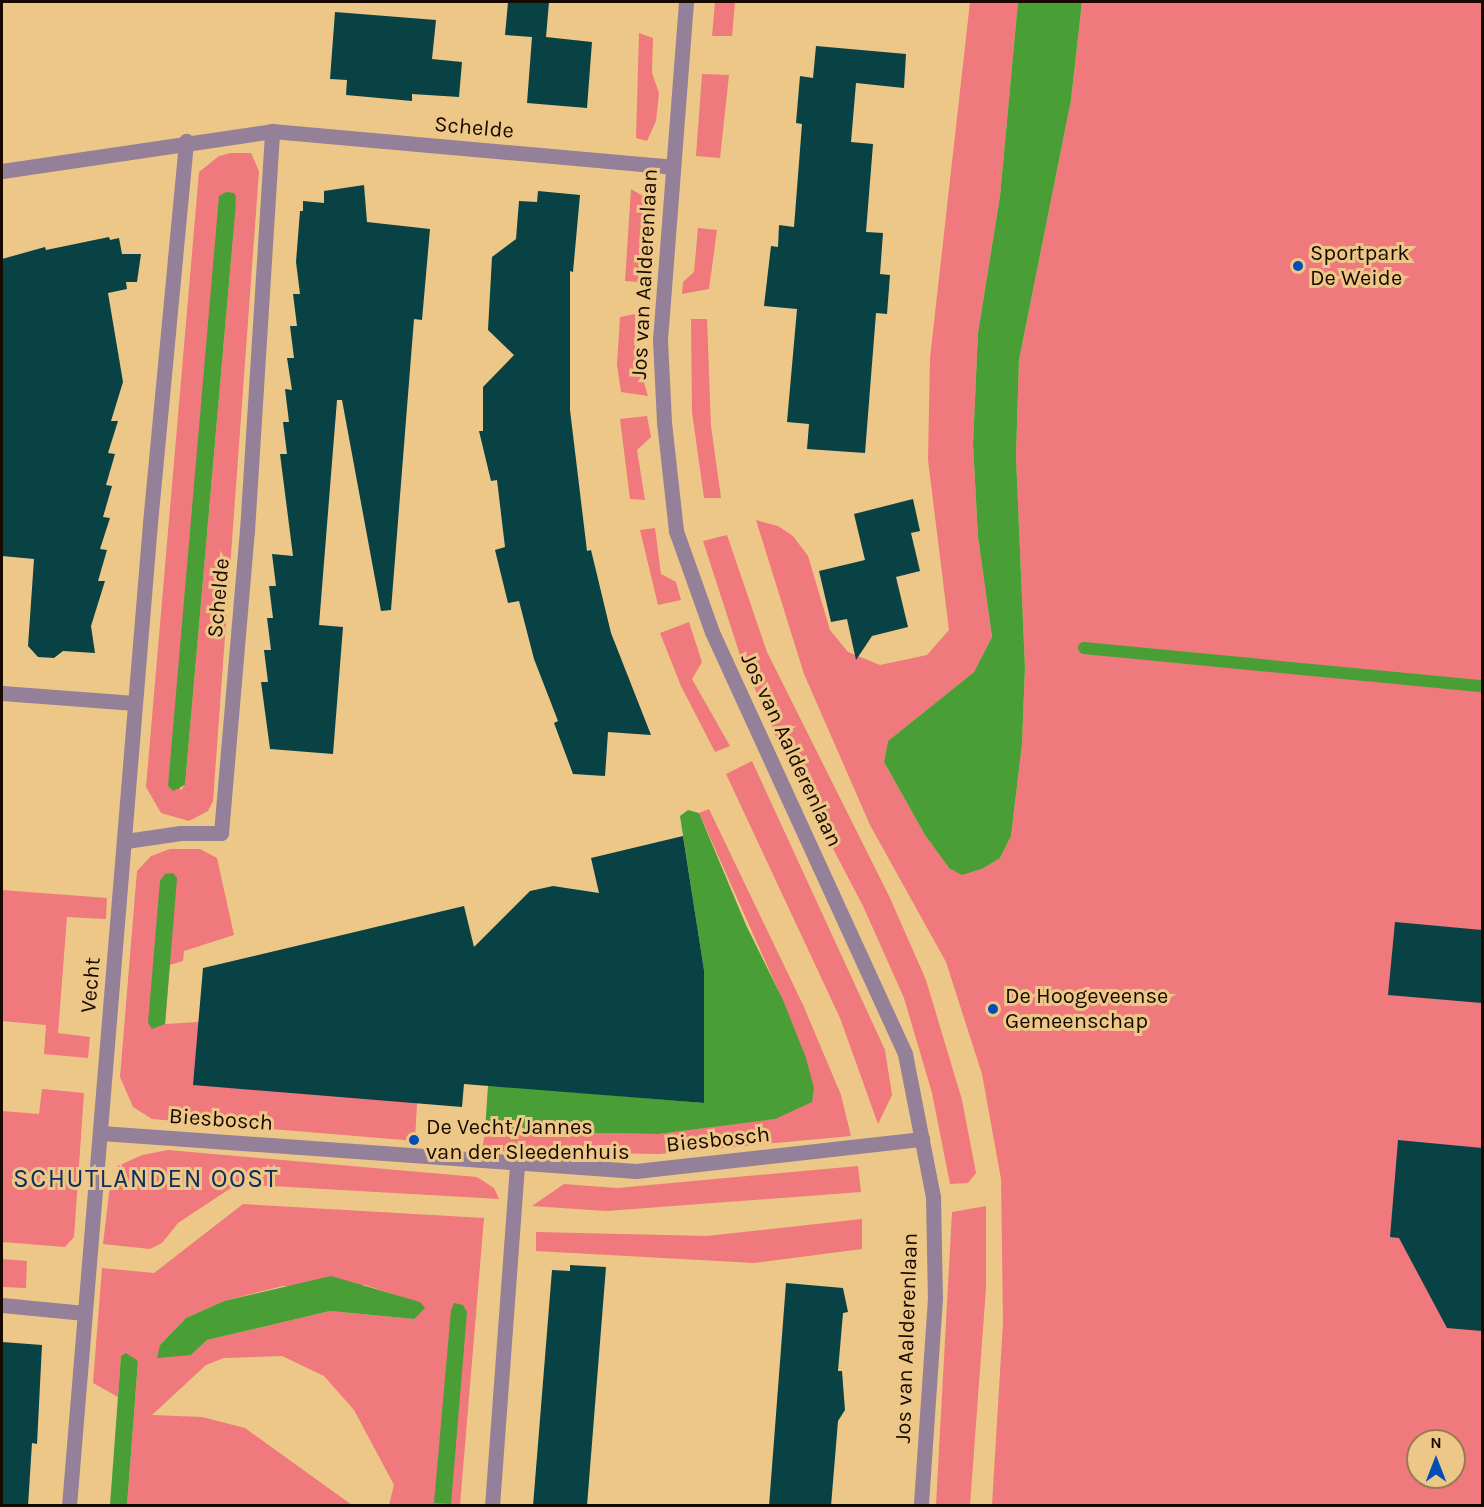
<!DOCTYPE html>
<html>
<head>
<meta charset="utf-8">
<style>
	body { margin:0 }
	#map { position:relative; width:1484px; height:1507px; overflow:hidden; background:#edc787; font-family:Karla,sans-serif }
	div>[style] { position:absolute }
	[style*='--x'] { left:calc(var(--x)*1px); top:calc(var(--y)*1px); width:calc(var(--w)*1px); rotate:calc(var(--a)*1deg) }
	.green>* { inset:0; background:#ef797c }
	.water>* { inset:0; background:#499f35 }
	.stream>* { height:12px; margin:-6px; padding:0 6px; transform-origin:6px; border-radius:6px; background:#499f35 }
	.building>* { inset:0; background:#084245 }
	.minor>* { height:15px; margin:-7.5px; padding:0 7.5px; transform-origin:7.5px; border-radius:7.5px; background:#948098 }
	.dots>* { width:16px; height:16px; translate:-50% -50%; box-sizing:border-box; border:3px solid #edc787; border-radius:50% }
	span { translate:-50% -50%; white-space:nowrap; text-align:center; line-height:1.15; -webkit-text-stroke:6px #edc787; paint-order:stroke }
	.street-label { font-size:22px; color:#180a00 }
	.poi-label { font-size:22px; color:#180a00 }
	.left { translate:0 -50%; text-align:left }
	.quarter-label { font-size:26px; color:#0d2d61; letter-spacing:1.5px }
	.frame { position:absolute; inset:0; border:3px solid #180a00; pointer-events:none }
	.north { position:absolute; left:1406px; top:1429px; width:60px; height:60px; box-sizing:border-box; background:#edc787; border:2px solid #987b51; border-radius:50%; rotate:0deg; font-size:16px; font-weight:700; line-height:24px; text-align:center; color:#180a00 }
	.north::after { content:''; display:block; margin:auto; width:21px; height:27px; background:#044db7; clip-path:polygon(50% 0,100% 100%,50% 72%,0 100%) }
</style>
</head>
<body>
<div id="map">
	<div class="green">
		<div style="clip-path:polygon(715px 2px,735px 2px,732px 36px,712px 36px)"></div>
		<div style="clip-path:polygon(evenodd,970px 2px,1018px 2px,1000px 196px,978px 333px,973px 444px,978px 537px,992px 637px,974px 672px,888px 741px,884px 762px,925px 835px,949px 868px,984px 868px,1000px 858px,1011px 836px,1022px 744px,1025px 668px,1016px 456px,1019px 360px,1071px 100px,1082px 2px,1482px 2px,1482px 1505px,992px 1505px,1003px 1322px,1001px 1179px,982px 1074px,946px 962px,870px 825px,804px 674px,756px 520px,778px 526px,793px 536px,808px 556px,830px 630px,848px 652px,880px 665px,927px 655px,949px 630px,928px 460px,930px 358px,970px 2px,1418px 1441px,1454px 1441px,1454px 1477px,1418px 1477px,1418px 1441px)"></div>
		<div style="clip-path:polygon(639px 33px,653px 38px,652px 73px,659px 93px,656px 121px,647px 141px,636px 138px)"></div>
		<div style="clip-path:polygon(702px 74px,729px 75px,720px 158px,696px 156px)"></div>
		<div style="clip-path:polygon(evenodd,231px 153px,251px 153px,259px 171px,213px 801px,208px 811px,189px 821px,161px 813px,146px 787px,199px 172px,219px 156px,231px 153px,235px 214px,185px 785px,180px 791px,235px 214px)"></div>
		<div style="clip-path:polygon(631px 189px,648px 199px,650px 220px,640px 245px,638px 282px,625px 281px)"></div>
		<div style="clip-path:polygon(698px 228px,717px 230px,709px 289px,682px 294px,683px 282px,694px 272px)"></div>
		<div style="clip-path:polygon(635px 314px,635px 352px,648px 396px,621px 392px,617px 365px,620px 317px)"></div>
		<div style="clip-path:polygon(691px 319px,707px 319px,711px 426px,721px 498px,704px 498px,692px 412px)"></div>
		<div style="clip-path:polygon(647px 416px,651px 437px,637px 450px,645px 500px,630px 499px,620px 419px)"></div>
		<div style="clip-path:polygon(655px 528px,661px 574px,676px 582px,681px 600px,658px 605px,640px 530px)"></div>
		<div style="clip-path:polygon(727px 535px,767px 652px,890px 898px,926px 980px,962px 1100px,976px 1173px,968px 1183px,950px 1184px,932px 1093px,904px 998px,863px 906px,784px 755px,740px 655px,703px 541px)"></div>
		<div style="clip-path:polygon(689px 622px,702px 662px,692px 679px,730px 746px,715px 752px,681px 686px,660px 633px)"></div>
		<div style="clip-path:polygon(752px 761px,885px 1050px,892px 1095px,878px 1124px,840px 1018px,726px 774px)"></div>
		<div style="clip-path:polygon(709px 809px,804px 1007px,841px 1095px,851px 1136px,659px 1154px,482px 1151px,485px 1131px,659px 1134px,774px 1119px,814px 1088px,779px 992px,699px 813px)"></div>
		<div style="clip-path:polygon(170px 849px,200px 849px,217px 858px,234px 935px,184px 951px,183px 961px,170px 965px,165px 1024px,199px 1022px,417px 1103px,415px 1141px,152px 1119px,133px 1107px,120px 1077px,137px 871px,151px 856px)"></div>
		<div style="clip-path:polygon(2px 890px,107px 898px,106px 919px,67px 917px,58px 1033px,90px 1037px,88px 1058px,44px 1054px,46px 1025px,2px 1021px)"></div>
		<div style="clip-path:polygon(42px 1089px,84px 1093px,74px 1237px,65px 1247px,2px 1242px,2px 1111px,39px 1114px)"></div>
		<div style="clip-path:polygon(168px 1150px,477px 1177px,494px 1188px,499px 1199px,237px 1184px,178px 1223px,162px 1243px,150px 1249px,103px 1244px,109px 1193px,118px 1166px,142px 1155px)"></div>
		<div style="clip-path:polygon(858px 1166px,861px 1192px,606px 1211px,532px 1206px,564px 1184px,617px 1188px)"></div>
		<div style="clip-path:polygon(evenodd,243px 1204px,484px 1218px,460px 1505px,389px 1505px,394px 1485px,354px 1410px,324px 1376px,282px 1356px,224px 1358px,206px 1365px,152px 1415px,202px 1417px,245px 1428px,352px 1505px,127px 1505px,138px 1361px,121px 1356px,118px 1397px,93px 1383px,102px 1268px,154px 1273px,243px 1204px,365px 1285px,410px 1300px,414px 1319px,330px 1311px,207px 1340px,191px 1355px,160px 1345px,186px 1318px,224px 1301px,283px 1286px,365px 1285px)"></div>
		<div style="clip-path:polygon(986px 1206px,986px 1288px,970px 1505px,936px 1505px,952px 1212px)"></div>
		<div style="clip-path:polygon(862px 1219px,862px 1249px,754px 1263px,536px 1251px,536px 1232px,707px 1236px)"></div>
		<div style="clip-path:polygon(2px 1259px,27px 1261px,26px 1288px,2px 1287px)"></div>
	</div>
	<div class="water">
		<div style="clip-path:polygon(1018px 2px,1082px 2px,1071px 100px,1019px 360px,1016px 456px,1025px 668px,1022px 744px,1011px 836px,1000px 858px,984px 868px,962px 875px,949px 868px,925px 835px,884px 762px,888px 741px,974px 672px,992px 637px,978px 537px,973px 444px,978px 333px,1000px 196px)"></div>
		<div style="clip-path:polygon(226px 192px,234px 193px,236px 197px,235px 214px,185px 785px,173px 791px,168px 786px,219px 196px)"></div>
		<div style="clip-path:polygon(688px 810px,699px 813px,746px 925px,783px 1000px,806px 1058px,814px 1088px,812px 1102px,775px 1119px,659px 1134px,485px 1131px,488px 1085px,704px 1103px,704px 970px,680px 816px)"></div>
		<div style="clip-path:polygon(173px 873px,177px 878px,165px 1024px,152px 1029px,148px 1023px,160px 881px,165px 874px)"></div>
		<div style="clip-path:polygon(331px 1276px,420px 1302px,425px 1308px,414px 1319px,330px 1311px,207px 1340px,191px 1355px,157px 1358px,160px 1345px,186px 1318px,224px 1301px)"></div>
		<div style="clip-path:polygon(454px 1303px,463px 1305px,467px 1312px,451px 1504px,434px 1503px,451px 1310px)"></div>
		<div style="clip-path:polygon(126px 1353px,138px 1361px,127px 1505px,110px 1505px,121px 1356px)"></div>
	</div>
	<div class="stream">
		<div style="--x:1084;--y:648;--w:400;--a:5.5"></div>
	</div>
	<div class="building">
		<div style="clip-path:polygon(508px 2px,549px 2px,546px 37px,592px 42px,587px 108px,527px 103px,532px 37px,505px 35px)"></div>
		<div style="clip-path:polygon(335px 12px,436px 20px,432px 59px,462px 62px,459px 97px,412px 94px,412px 101px,346px 95px,347px 80px,330px 79px)"></div>
		<div style="clip-path:polygon(816px 46px,906px 54px,904px 88px,856px 83px,851px 142px,873px 144px,866px 232px,883px 233px,880px 274px,890px 275px,887px 314px,876px 313px,865px 453px,807px 449px,809px 424px,787px 422px,797px 309px,764px 306px,771px 246px,778px 247px,779px 225px,794px 227px,802px 124px,796px 123px,800px 76px,813px 78px)"></div>
		<div style="clip-path:polygon(364px 185px,367px 222px,430px 229px,422px 320px,414px 319px,391px 610px,381px 611px,342px 400px,337px 400px,319px 625px,343px 627px,333px 754px,270px 749px,261px 682px,268px 682px,264px 650px,271px 650px,267px 618px,273px 618px,269px 586px,276px 586px,272px 554px,293px 556px,280px 454px,287px 454px,283px 422px,289px 422px,285px 389px,292px 390px,287px 358px,294px 358px,290px 326px,297px 326px,293px 294px,300px 294px,296px 262px,300px 211px,303px 211px,303px 201px,324px 203px,324px 191px)"></div>
		<div style="clip-path:polygon(538px 191px,580px 195px,573px 272px,570px 271px,570px 410px,587px 551px,591px 550px,611px 633px,651px 735px,608px 732px,605px 776px,573px 774px,554px 723px,558px 721px,534px 659px,519px 601px,508px 603px,495px 550px,505px 547px,497px 480px,491px 481px,479px 431px,483px 431px,483px 387px,514px 355px,488px 330px,492px 257px,516px 239px,519px 201px,537px 202px)"></div>
		<div style="clip-path:polygon(109px 237px,110px 240px,119px 238px,122px 254px,141px 254px,137px 282px,126px 282px,127px 289px,108px 293px,123px 382px,111px 421px,118px 421px,108px 453px,115px 454px,106px 485px,112px 486px,103px 517px,110px 518px,100px 549px,107px 550px,98px 581px,105px 581px,91px 626px,95px 653px,63px 651px,54px 658px,38px 657px,28px 646px,34px 559px,2px 556px,2px 259px,45px 247px,46px 250px)"></div>
		<div style="clip-path:polygon(913px 499px,920px 531px,911px 533px,920px 571px,896px 577px,908px 627px,872px 636px,856px 660px,847px 619px,831px 622px,819px 571px,865px 560px,854px 514px)"></div>
		<div style="clip-path:polygon(683px 836px,704px 970px,704px 1103px,464px 1084px,462px 1107px,193px 1085px,203px 968px,464px 906px,474px 947px,530px 891px,553px 886px,599px 893px,591px 858px)"></div>
		<div style="clip-path:polygon(1395px 922px,1482px 930px,1482px 1003px,1388px 995px)"></div>
		<div style="clip-path:polygon(1398px 1140px,1482px 1148px,1482px 1331px,1447px 1328px,1399px 1238px,1390px 1237px)"></div>
		<div style="clip-path:polygon(570px 1265px,606px 1267px,587px 1506px,533px 1506px,552px 1270px,570px 1271px)"></div>
		<div style="clip-path:polygon(786px 1283px,843px 1288px,848px 1312px,843px 1313px,838px 1371px,842px 1371px,845px 1410px,838px 1421px,831px 1506px,769px 1506px)"></div>
		<div style="clip-path:polygon(2px 1342px,42px 1345px,37px 1444px,32px 1443px,28px 1506px,2px 1506px)"></div>
	</div>
	<div class="minor">
		<div style="--x:686;--y:2;--w:339;--a:94.4"></div>
		<div style="--x:660;--y:340;--w:82;--a:87.2"></div>
		<div style="--x:664;--y:422;--w:110;--a:83.7"></div>
		<div style="--x:676;--y:531;--w:107;--a:70.4"></div>
		<div style="--x:712;--y:632;--w:464;--a:65.4"></div>
		<div style="--x:905;--y:1054;--w:146;--a:78.9"></div>
		<div style="--x:933;--y:1197;--w:101;--a:88.9"></div>
		<div style="--x:935;--y:1298;--w:208;--a:93.9"></div>
		<div style="--x:2;--y:171;--w:273;--a:-8.4"></div>
		<div style="--x:272;--y:131;--w:402;--a:5.1"></div>
		<div style="--x:2;--y:693;--w:133;--a:4.3"></div>
		<div style="--x:126;--y:841;--w:55;--a:-8.4"></div>
		<div style="--x:180;--y:833;--w:41;--a:0"></div>
		<div style="--x:221;--y:833;--w:303;--a:-85.1"></div>
		<div style="--x:247;--y:531;--w:401;--a:-86.4"></div>
		<div style="--x:101;--y:1133;--w:536;--a:4.06"></div>
		<div style="--x:636;--y:1171;--w:288;--a:-6.4"></div>
		<div style="--x:2;--y:1305;--w:83;--a:5.5"></div>
		<div style="--x:69;--y:1506;--w:986;--a:-85.29"></div>
		<div style="--x:150;--y:523;--w:384;--a:-84.6"></div>
		<div style="--x:492;--y:1506;--w:342;--a:-85.8"></div>
	</div>
	<div class="dots">
		<div style="left:1298px;top:266px;background:#044db7"></div>
		<div style="left:993px;top:1009px;background:#044db7"></div>
		<div style="left:414px;top:1140px;background:#044db7"></div>
	</div>
	<div class="street-label">
		<span style="left:474px;top:128px;rotate:5deg">Schelde</span>
		<span style="left:645px;top:274px;rotate:-87deg">Jos van Aalderenlaan</span>
		<span style="left:219px;top:598px;rotate:-85deg">Schelde</span>
		<span style="left:791px;top:750px;rotate:65deg">Jos van Aalderenlaan</span>
		<span style="left:91px;top:985px;rotate:-85deg">Vecht</span>
		<span style="left:221px;top:1120px;rotate:4deg">Biesbosch</span>
		<span style="left:718px;top:1140px;rotate:-6deg">Biesbosch</span>
		<span style="left:907px;top:1338px;rotate:-88deg">Jos van Aalderenlaan</span>
	</div>
	<div class="poi-label">
		<span class="left" style="left:1310px;top:266px">Sportpark<br>De Weide</span>
		<span class="left" style="left:1005px;top:1009px">De Hoogeveense<br>Gemeenschap</span>
		<span class="left" style="left:426px;top:1140px">De Vecht/Jannes<br>van der Sleedenhuis</span>
	</div>
	<div class="quarter-label">
		<span style="left:146px;top:1179px">SCHUTLANDEN OOST</span>
	</div>
	<div class="frame"></div>
	<div class="north">N</div>
</div>
</body>
</html>
